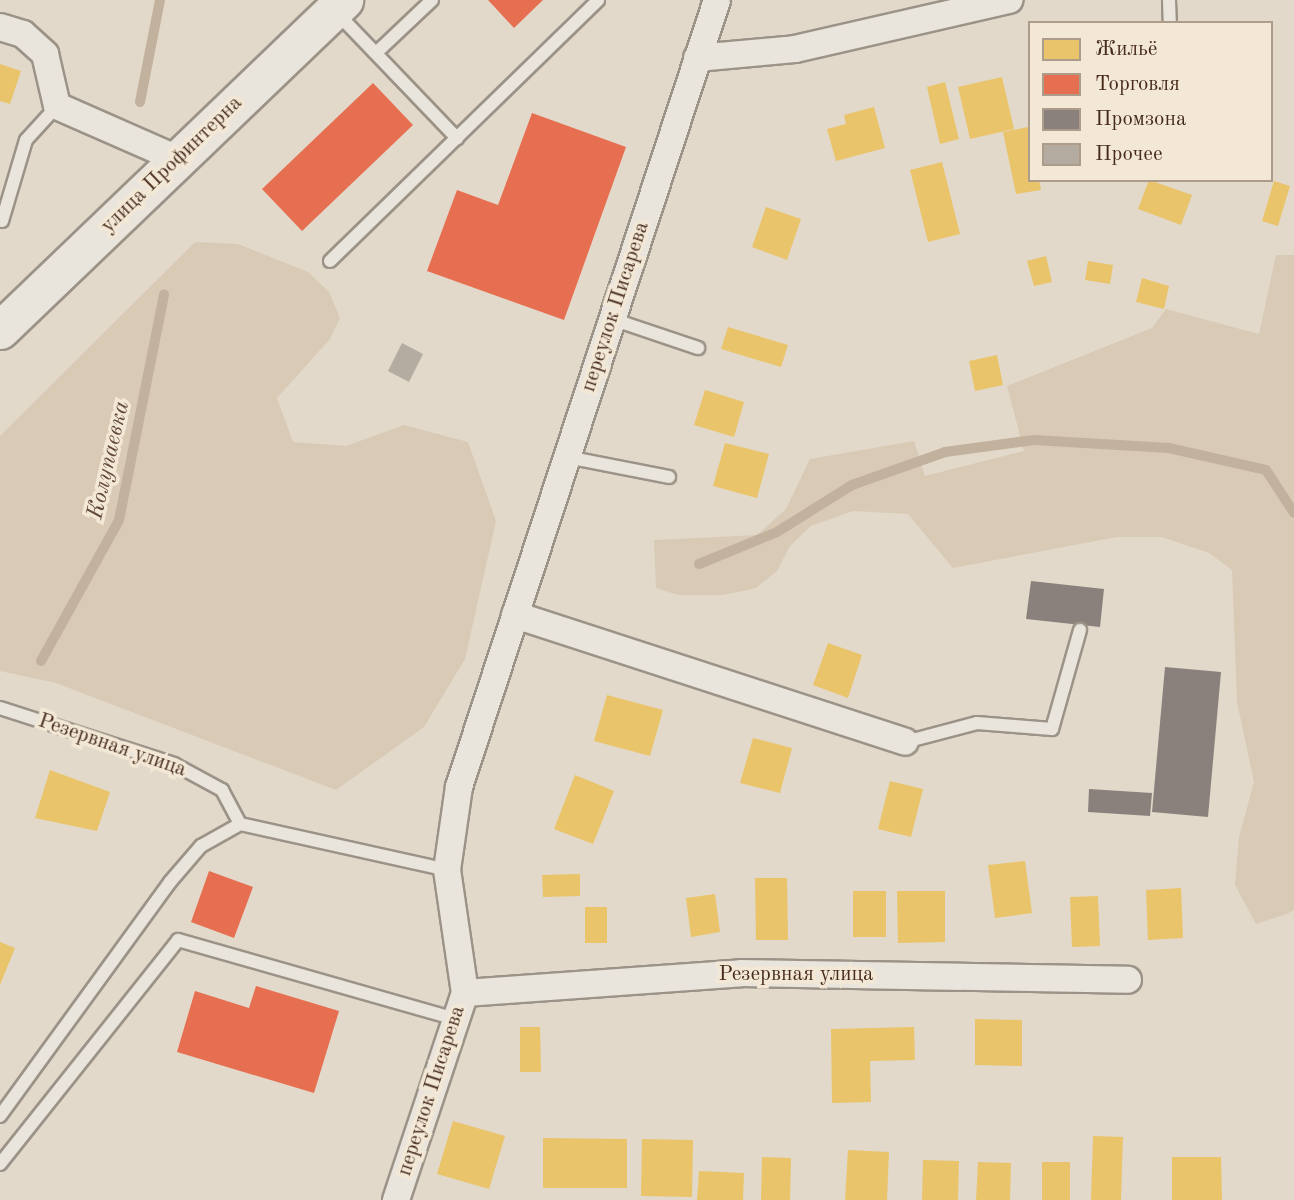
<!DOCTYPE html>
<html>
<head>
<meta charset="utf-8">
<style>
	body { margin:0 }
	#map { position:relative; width:1294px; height:1200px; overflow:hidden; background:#e2d9ca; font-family:"Old Standard TT",serif }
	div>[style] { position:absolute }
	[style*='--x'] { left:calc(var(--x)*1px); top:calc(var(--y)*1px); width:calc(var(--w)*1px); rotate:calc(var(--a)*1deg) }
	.green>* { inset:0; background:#d9cab5 }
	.homes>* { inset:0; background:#e9c46a }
	.shops>* { inset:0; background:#e76f51 }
	.industry>* { inset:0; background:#8a817c }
	.stream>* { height:10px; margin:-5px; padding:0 5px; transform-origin:5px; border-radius:5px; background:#c2b19c }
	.building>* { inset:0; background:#b4aca1 }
	.roads { filter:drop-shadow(2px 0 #9c9388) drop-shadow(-2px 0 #9c9388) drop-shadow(0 2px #9c9388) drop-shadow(0 -2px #9c9388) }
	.lane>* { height:12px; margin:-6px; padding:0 6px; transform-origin:6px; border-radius:6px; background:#e9e4dc }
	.street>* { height:26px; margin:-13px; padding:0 13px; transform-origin:13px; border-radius:13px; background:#e9e4dc }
	.secondary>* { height:37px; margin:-18.5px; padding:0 18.5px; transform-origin:18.5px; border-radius:18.5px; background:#e9e4dc }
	span { translate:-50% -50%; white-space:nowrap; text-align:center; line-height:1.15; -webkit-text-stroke:7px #f3e8d6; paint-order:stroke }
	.street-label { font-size:21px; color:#472b1a }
	.water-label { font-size:23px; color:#624836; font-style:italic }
	.legend { position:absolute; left:1028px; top:21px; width:245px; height:161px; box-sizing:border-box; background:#f3e8d6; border:2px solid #ae9c8b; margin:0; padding:9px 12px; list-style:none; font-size:21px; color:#472b1a }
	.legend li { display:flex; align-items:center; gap:14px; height:35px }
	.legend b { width:35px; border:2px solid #ae9c8b }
</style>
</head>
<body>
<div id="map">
	<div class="green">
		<div style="clip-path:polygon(195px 242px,238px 244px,308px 272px,329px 292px,340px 318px,330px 339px,277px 398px,293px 442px,346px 446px,404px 425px,468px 442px,496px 521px,465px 659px,424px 727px,336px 790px,56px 683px,0 671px,0 436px)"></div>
		<div style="clip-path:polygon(1276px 255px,1294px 255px,1294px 910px,1287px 914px,1256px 924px,1235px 885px,1239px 837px,1254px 782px,1237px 702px,1232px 570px,1209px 553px,1162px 537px,1117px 537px,953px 568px,908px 514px,853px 511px,811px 526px,790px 546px,777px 571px,756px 588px,724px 595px,678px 595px,656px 588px,654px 540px,757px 535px,786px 509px,810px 459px,914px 441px,925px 476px,1024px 451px,1007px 386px,1152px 328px,1166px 309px,1259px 334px)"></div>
	</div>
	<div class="homes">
		<div style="clip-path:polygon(0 64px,21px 71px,10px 104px,0 101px)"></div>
		<div style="clip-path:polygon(1002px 77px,1014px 129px,970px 139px,958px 87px)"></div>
		<div style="clip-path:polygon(945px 82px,959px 139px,940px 144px,927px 87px)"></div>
		<div style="clip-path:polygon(874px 107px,885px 148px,836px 161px,827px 129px,846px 124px,844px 115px)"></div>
		<div style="clip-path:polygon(1028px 127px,1030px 180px,1039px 180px,1041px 190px,1016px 194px,1003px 132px)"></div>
		<div style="clip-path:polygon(942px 162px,960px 234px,928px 242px,910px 170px)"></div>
		<div style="clip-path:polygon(1149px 180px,1192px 195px,1181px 225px,1138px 209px)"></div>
		<div style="clip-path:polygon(1274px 181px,1290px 186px,1278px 226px,1262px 221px)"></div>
		<div style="clip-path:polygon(766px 207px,801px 219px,787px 260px,752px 247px)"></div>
		<div style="clip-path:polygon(1046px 256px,1052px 282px,1034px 286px,1027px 261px)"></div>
		<div style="clip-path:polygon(1088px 261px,1113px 265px,1110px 284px,1085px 280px)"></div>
		<div style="clip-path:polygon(1142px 278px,1169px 286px,1164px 309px,1136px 302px)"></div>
		<div style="clip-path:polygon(728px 327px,788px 345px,781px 367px,721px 349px)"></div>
		<div style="clip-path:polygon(997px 355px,1003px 385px,975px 391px,969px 361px)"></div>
		<div style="clip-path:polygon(705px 390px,744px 402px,734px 437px,694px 425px)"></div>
		<div style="clip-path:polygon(725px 443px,769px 454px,757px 498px,713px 486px)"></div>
		<div style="clip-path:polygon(828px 643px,862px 655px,848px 698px,813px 685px)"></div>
		<div style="clip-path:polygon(607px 695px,663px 710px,650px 756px,594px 741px)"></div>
		<div style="clip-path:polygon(753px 738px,792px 748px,780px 793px,740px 783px)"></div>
		<div style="clip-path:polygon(50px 770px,110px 792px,97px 831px,35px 818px)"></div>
		<div style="clip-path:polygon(575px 775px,614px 791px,593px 844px,554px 829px)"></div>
		<div style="clip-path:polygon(890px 781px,923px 789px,911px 837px,878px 829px)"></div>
		<div style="clip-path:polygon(1025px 861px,1032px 913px,995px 918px,988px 865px)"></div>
		<div style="clip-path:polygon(580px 874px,580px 896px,543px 897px,542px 875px)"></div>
		<div style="clip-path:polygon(755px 878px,787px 878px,788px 940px,756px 940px)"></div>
		<div style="clip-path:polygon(1181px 888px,1183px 938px,1148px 940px,1146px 890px)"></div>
		<div style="clip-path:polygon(853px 891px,886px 891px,886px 937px,853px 937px)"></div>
		<div style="clip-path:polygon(897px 891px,945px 891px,945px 942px,898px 943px)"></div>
		<div style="clip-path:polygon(715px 894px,720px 932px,691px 937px,686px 898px)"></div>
		<div style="clip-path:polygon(1098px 896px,1100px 946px,1072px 947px,1070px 897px)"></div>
		<div style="clip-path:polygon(585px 907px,607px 907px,607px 943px,585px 943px)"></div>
		<div style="clip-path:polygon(0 942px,15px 948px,0 985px)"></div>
		<div style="clip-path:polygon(975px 1019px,1022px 1020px,1022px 1066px,975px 1065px)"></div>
		<div style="clip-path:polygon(520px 1027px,540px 1027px,541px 1072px,520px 1072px)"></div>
		<div style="clip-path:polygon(914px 1027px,915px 1060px,870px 1061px,871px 1102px,832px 1103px,831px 1029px)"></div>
		<div style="clip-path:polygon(453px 1121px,505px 1136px,489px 1189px,437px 1174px)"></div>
		<div style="clip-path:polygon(1093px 1136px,1123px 1137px,1121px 1200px,1091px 1200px)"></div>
		<div style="clip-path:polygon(543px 1138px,627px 1139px,627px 1188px,543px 1188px)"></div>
		<div style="clip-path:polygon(642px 1139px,693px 1140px,692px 1197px,641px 1196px)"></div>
		<div style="clip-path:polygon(848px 1150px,889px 1152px,887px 1200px,845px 1200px)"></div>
		<div style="clip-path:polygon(762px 1157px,791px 1158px,790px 1200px,761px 1200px)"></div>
		<div style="clip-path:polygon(1172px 1157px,1221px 1157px,1222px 1200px,1172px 1200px)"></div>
		<div style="clip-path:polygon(923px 1160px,959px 1161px,958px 1200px,922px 1200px)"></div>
		<div style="clip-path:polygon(978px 1162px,1011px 1163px,1010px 1200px,976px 1200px)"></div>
		<div style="clip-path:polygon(1042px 1162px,1070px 1162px,1070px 1200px,1042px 1200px)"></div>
		<div style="clip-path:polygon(699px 1171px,744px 1173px,743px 1200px,697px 1200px)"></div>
	</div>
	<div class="shops">
		<div style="clip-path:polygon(488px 0,543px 0,514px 28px)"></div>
		<div style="clip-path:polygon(373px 83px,413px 125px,302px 231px,262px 189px)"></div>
		<div style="clip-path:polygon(532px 113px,626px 147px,564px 320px,427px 271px,457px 190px,498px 205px)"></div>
		<div style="clip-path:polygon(209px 871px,253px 887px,234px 938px,191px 922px)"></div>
		<div style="clip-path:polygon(256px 986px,339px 1011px,314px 1093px,177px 1052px,195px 991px,249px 1008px)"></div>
	</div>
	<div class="industry">
		<div style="clip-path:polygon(1031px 581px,1104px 589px,1100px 627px,1026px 619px)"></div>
		<div style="clip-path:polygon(1165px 667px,1221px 672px,1208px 817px,1152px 812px)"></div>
		<div style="clip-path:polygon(1089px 789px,1152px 793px,1150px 816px,1088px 812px)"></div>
	</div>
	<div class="stream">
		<div style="--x:140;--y:102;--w:104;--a:-78.9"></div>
		<div style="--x:699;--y:564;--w:84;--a:-22.3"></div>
		<div style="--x:777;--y:532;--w:89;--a:-32.1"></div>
		<div style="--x:852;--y:485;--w:99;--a:-19.5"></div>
		<div style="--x:945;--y:452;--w:90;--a:-7.7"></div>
		<div style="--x:1034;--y:440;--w:135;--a:3.4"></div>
		<div style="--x:1169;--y:448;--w:99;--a:12.8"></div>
		<div style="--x:1266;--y:470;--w:51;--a:56.9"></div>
		<div style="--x:41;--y:661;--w:161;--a:-61"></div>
		<div style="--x:119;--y:520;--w:230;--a:-78.7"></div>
	</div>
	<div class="building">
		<div style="clip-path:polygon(402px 343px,423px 354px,409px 382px,388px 371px)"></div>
	</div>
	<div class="roads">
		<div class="lane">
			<div style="--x:1169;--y:0;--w:23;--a:88"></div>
			<div style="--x:336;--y:12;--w:175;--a:46.2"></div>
			<div style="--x:376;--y:53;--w:77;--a:-43.4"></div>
			<div style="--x:2;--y:221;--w:84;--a:-73.5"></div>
			<div style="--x:26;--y:140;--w:46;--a:-47.6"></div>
			<div style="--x:330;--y:261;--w:374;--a:-44.2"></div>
			<div style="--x:612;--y:319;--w:91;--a:18.6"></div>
			<div style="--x:567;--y:457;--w:104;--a:11.1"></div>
			<div style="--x:0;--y:708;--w:183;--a:17.8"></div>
			<div style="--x:174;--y:764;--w:55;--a:28.4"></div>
			<div style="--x:222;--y:790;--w:38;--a:62"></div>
			<div style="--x:240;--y:824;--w:212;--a:12.5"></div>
			<div style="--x:905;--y:742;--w:74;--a:-14.8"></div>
			<div style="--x:977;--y:723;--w:75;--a:4.6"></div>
			<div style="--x:1052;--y:729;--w:103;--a:-74.2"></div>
			<div style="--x:0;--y:1116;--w:289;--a:-54"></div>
			<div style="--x:170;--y:882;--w:48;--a:-49.3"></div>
			<div style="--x:201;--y:846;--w:45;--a:-29.4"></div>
			<div style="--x:0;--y:1164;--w:286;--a:-51.5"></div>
			<div style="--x:178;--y:940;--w:289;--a:15.9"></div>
		</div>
		<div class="street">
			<div style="--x:0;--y:27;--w:24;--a:17"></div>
			<div style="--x:23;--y:34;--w:30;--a:42"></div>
			<div style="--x:45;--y:54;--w:53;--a:77"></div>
			<div style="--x:57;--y:106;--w:132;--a:23.7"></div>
			<div style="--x:697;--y:58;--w:98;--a:-5.2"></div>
			<div style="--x:795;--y:49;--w:220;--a:-12.9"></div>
			<div style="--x:515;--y:615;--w:410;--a:18"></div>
			<div style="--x:465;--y:993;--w:277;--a:-4.1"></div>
			<div style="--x:741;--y:973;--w:387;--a:1"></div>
			<div style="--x:396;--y:1200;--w:218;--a:-71.6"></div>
			<div style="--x:465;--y:993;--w:124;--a:-98.3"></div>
			<div style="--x:447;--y:870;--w:84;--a:-81.8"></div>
			<div style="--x:459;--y:787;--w:828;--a:-71.85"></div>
		</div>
		<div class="secondary">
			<div style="--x:0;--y:330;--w:477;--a:-43.8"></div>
		</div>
	</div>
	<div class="street-label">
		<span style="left:172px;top:165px;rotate:-44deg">улица Профинтерна</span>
		<span style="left:616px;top:307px;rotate:-72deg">переулок Писарева</span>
		<span style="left:112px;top:746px;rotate:19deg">Резервная улица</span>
		<span style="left:796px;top:975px">Резервная улица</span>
		<span style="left:432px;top:1091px;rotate:-72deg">переулок Писарева</span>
	</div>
	<div class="water-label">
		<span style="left:109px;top:460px;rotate:-77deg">Колупаевка</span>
	</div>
	<ul class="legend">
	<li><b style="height:19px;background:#e9c46a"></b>Жильё</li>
	<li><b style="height:19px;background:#e76f51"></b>Торговля</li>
	<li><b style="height:19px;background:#8a817c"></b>Промзона</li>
	<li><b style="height:19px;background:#b4aca1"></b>Прочее</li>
	</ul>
</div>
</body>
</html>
